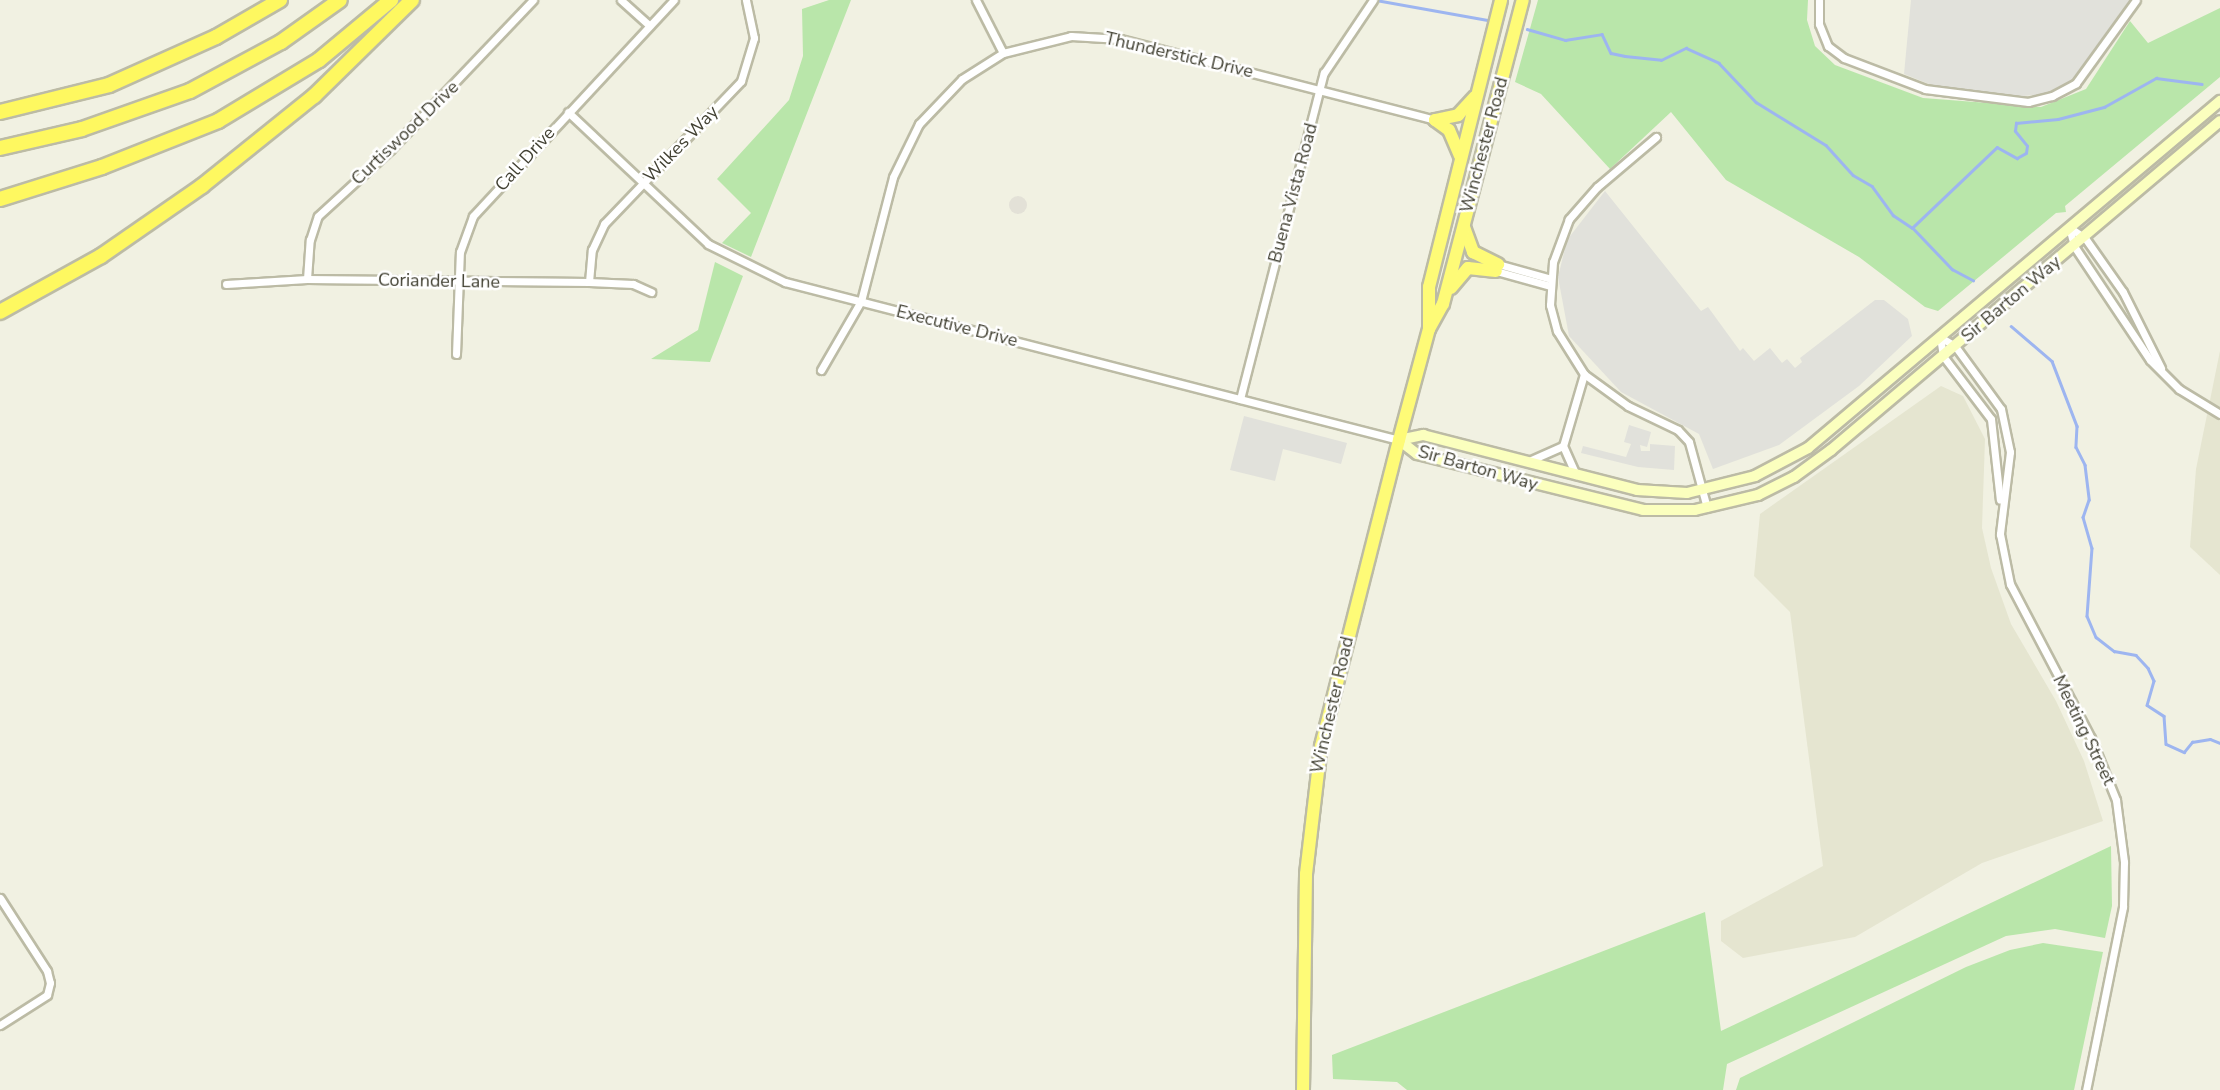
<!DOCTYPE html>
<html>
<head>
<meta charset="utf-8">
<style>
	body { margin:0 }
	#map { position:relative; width:2220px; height:1090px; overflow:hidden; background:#f1f1e2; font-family:"Nunito Sans",sans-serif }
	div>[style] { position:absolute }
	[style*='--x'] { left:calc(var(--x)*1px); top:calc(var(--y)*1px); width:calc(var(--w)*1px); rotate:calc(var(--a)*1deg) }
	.residential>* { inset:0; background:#e5e5d0 }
	.industrial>* { inset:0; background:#e3e1d7 }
	.round { border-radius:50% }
	.green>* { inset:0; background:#b9e6aa }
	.parking>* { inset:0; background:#e1e1db }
	.stream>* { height:2.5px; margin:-1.25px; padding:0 1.25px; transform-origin:1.25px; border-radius:1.25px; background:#9db5f0 }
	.roads { filter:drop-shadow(2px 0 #bcbba5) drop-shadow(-2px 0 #bcbba5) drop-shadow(0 2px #bcbba5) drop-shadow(0 -2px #bcbba5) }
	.minor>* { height:7px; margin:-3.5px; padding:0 3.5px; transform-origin:3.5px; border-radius:3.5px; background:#fff }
	.secondary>* { height:10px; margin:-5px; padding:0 5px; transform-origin:5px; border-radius:5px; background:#fbffbe }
	.trunk>* { height:12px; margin:-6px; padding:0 6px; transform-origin:6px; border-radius:6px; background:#fefb77 }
	.motorway>* { height:14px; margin:-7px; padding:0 7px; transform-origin:7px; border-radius:7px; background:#fef860 }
	span { translate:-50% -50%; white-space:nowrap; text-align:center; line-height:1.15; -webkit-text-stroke:5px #fff; paint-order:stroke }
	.street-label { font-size:18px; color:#424133 }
</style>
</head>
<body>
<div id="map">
	<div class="residential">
		<div style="clip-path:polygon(2220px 351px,2220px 575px,2190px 547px,2196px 469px)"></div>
		<div style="clip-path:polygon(1941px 386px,1963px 396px,1985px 439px,1982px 528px,1991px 568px,2011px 624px,2056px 701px,2084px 761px,2103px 821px,1982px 863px,1855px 937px,1743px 958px,1721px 941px,1721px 921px,1823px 866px,1790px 612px,1754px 576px,1760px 514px)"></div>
	</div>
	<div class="industrial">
		<div class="round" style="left:1009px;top:196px;width:18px;height:18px"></div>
	</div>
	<div class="green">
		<div style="clip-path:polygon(829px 0,851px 0,751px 257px,722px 243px,751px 213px,717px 179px,789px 100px,803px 56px,802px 9px)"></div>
		<div style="clip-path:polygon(1538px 0,1808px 0,1807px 20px,1815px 46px,1835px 65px,1923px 98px,2041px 107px,2086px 89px,2130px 21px,2148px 43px,2220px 8px,2220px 77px,2065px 206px,2066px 212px,2056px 213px,1938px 311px,1925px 307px,1859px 257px,1726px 180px,1671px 112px,1610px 169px,1541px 94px,1515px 82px)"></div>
		<div style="clip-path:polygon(715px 262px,743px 276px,710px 362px,651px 359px,698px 330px)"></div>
		<div style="clip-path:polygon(2111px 846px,2112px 906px,2105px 938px,2055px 929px,2006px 936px,1727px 1064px,1723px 1090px,1407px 1090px,1397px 1082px,1333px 1079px,1332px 1055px,1705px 912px,1721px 1031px)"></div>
		<div style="clip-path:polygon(2043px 943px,2103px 952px,2074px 1090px,1736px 1090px,1740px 1078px,1966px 967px,2010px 950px)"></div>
	</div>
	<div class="parking">
		<div style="clip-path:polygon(1911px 0,2131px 0,2078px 78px,2045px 94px,2023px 96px,1939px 88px,1904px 74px)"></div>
		<div style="clip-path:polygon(1605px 191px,1701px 311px,1708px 307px,1740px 351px,1743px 348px,1754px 361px,1770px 348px,1782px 363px,1787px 359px,1795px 368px,1802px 362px,1800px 358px,1875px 300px,1884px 300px,1908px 319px,1912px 336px,1859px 386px,1779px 445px,1713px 469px,1699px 434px,1621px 392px,1569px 336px,1558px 277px,1567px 240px)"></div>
		<div style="clip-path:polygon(1244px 416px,1347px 443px,1341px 464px,1283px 449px,1275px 481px,1230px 470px)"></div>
		<div style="clip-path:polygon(1629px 425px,1651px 432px,1647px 447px,1640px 445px,1641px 451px,1650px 451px,1650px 444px,1675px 446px,1674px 470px,1638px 467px,1581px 453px,1583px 446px,1626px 457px,1631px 444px,1624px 442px)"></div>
	</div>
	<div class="stream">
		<div style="--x:1376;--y:0;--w:113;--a:10.2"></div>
		<div style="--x:1527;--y:29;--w:40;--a:16"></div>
		<div style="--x:1565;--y:40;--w:37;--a:-9"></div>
		<div style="--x:1602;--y:34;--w:21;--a:65"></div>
		<div style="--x:1611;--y:53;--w:14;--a:12"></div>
		<div style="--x:1625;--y:56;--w:36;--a:6"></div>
		<div style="--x:1661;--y:60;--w:28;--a:-26"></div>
		<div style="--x:1686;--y:48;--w:36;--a:24"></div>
		<div style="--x:1719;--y:63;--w:54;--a:46.5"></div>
		<div style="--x:1756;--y:102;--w:82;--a:31.6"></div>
		<div style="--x:1826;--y:145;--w:40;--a:48"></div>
		<div style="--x:1853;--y:175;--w:22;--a:30"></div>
		<div style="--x:1872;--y:186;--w:36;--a:54"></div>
		<div style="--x:1893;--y:215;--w:23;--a:34"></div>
		<div style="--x:1912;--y:228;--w:117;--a:-43.6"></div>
		<div style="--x:1997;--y:147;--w:23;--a:29"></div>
		<div style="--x:2017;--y:158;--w:10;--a:-29"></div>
		<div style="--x:2026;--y:153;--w:7;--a:-82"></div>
		<div style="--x:2027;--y:146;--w:19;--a:-129"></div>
		<div style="--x:2015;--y:131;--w:8;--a:-83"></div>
		<div style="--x:2016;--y:123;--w:42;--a:-5.4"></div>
		<div style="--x:2058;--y:119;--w:48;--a:-14.6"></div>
		<div style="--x:2104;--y:107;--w:60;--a:-29.1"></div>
		<div style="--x:2156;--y:78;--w:46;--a:7.4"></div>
		<div style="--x:1913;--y:228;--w:57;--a:46.4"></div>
		<div style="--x:1952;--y:269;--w:24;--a:28"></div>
		<div style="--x:2011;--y:326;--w:54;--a:40.5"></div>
		<div style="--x:2052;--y:361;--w:70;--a:69"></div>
		<div style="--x:2077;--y:426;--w:21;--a:93"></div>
		<div style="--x:2076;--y:447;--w:20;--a:63"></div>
		<div style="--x:2085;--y:465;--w:35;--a:83"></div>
		<div style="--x:2089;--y:500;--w:18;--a:109"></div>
		<div style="--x:2083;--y:517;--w:32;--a:74"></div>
		<div style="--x:2092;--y:548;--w:68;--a:94.2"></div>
		<div style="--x:2087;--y:616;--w:23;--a:67"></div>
		<div style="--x:2096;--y:637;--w:23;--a:38"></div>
		<div style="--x:2114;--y:651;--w:22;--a:10"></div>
		<div style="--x:2136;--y:655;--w:18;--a:47"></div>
		<div style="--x:2148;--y:668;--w:14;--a:65"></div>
		<div style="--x:2154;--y:681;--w:25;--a:106"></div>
		<div style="--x:2147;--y:705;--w:20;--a:33"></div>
		<div style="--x:2164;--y:716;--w:28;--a:86"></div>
		<div style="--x:2166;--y:744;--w:20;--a:24"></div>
		<div style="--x:2184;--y:752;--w:13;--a:-51"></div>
		<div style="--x:2192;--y:742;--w:18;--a:-9"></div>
		<div style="--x:2210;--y:739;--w:11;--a:22"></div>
	</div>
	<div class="roads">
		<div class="minor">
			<div style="--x:621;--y:0;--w:36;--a:42"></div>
			<div style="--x:976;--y:0;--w:59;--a:63"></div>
			<div style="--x:1819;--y:0;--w:24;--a:90"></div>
			<div style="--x:1819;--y:24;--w:24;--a:68"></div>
			<div style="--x:1828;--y:46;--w:20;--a:37"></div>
			<div style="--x:1844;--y:58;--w:87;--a:20.9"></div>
			<div style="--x:1925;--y:89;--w:104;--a:7.2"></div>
			<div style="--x:2028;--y:102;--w:25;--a:-14"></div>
			<div style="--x:2052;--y:96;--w:27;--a:-28"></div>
			<div style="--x:2076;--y:83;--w:102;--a:-54.1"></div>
			<div style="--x:568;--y:112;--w:192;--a:43.3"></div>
			<div style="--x:708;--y:244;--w:86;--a:26.3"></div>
			<div style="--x:785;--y:282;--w:634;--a:14.43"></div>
			<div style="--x:1656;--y:137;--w:77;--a:139.7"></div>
			<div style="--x:1597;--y:187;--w:43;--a:131.2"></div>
			<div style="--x:1569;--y:219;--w:46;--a:110.4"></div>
			<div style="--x:1553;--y:262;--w:43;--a:94"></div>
			<div style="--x:1550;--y:305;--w:27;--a:75"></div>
			<div style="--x:1557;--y:331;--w:51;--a:57.9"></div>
			<div style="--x:1584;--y:374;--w:54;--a:36"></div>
			<div style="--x:1628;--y:406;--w:55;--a:25.6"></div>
			<div style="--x:1678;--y:430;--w:16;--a:47"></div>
			<div style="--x:1689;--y:442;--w:68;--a:74.7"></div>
			<div style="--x:2069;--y:227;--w:20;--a:75"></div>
			<div style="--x:2074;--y:246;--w:137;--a:56.3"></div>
			<div style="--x:2150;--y:360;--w:41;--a:45"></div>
			<div style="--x:2179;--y:389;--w:48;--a:31.4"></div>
			<div style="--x:2069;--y:227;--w:19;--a:35"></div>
			<div style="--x:2085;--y:238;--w:66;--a:54.9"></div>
			<div style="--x:2123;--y:292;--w:85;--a:63.4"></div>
			<div style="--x:1498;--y:264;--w:55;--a:15.8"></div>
			<div style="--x:1496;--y:271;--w:56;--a:15.5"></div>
			<div style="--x:307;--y:279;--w:39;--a:-86"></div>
			<div style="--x:310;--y:240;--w:25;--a:-72"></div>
			<div style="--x:318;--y:216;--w:99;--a:-42.5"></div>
			<div style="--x:391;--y:149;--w:206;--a:-46.4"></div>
			<div style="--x:589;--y:282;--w:32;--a:-85"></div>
			<div style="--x:592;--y:250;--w:29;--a:-65"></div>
			<div style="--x:604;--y:224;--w:198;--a:-46.2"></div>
			<div style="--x:741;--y:81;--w:45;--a:-73.2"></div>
			<div style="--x:754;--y:38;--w:39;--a:-102"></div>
			<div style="--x:226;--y:284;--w:81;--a:-3.5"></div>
			<div style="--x:307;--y:279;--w:282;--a:0.6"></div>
			<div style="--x:589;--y:282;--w:44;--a:2.6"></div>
			<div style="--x:633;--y:284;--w:20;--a:24"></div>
			<div style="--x:1940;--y:337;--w:17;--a:31"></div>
			<div style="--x:1955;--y:346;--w:78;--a:53.9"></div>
			<div style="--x:2001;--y:409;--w:44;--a:78.2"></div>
			<div style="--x:2010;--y:452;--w:83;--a:97"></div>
			<div style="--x:2000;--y:534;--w:51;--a:78.7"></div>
			<div style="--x:2010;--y:584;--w:174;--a:62.3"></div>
			<div style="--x:2091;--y:738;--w:67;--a:68"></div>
			<div style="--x:2116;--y:800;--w:63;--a:82.6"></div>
			<div style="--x:2124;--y:862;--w:45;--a:91.3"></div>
			<div style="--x:2123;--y:907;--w:187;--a:101.4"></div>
			<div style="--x:1940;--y:337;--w:19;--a:81"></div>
			<div style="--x:1943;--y:356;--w:79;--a:52.7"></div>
			<div style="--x:1991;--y:419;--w:81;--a:83.7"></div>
			<div style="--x:456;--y:354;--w:102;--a:-87.8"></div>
			<div style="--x:460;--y:252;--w:38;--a:-70"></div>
			<div style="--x:473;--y:216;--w:295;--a:-47.1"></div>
			<div style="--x:821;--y:370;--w:80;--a:-59.9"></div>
			<div style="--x:861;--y:301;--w:128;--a:-75.5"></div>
			<div style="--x:893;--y:177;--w:59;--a:-63.9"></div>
			<div style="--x:919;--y:124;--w:62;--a:-46.3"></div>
			<div style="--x:962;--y:79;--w:49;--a:-32.4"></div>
			<div style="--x:1003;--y:53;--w:70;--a:-14"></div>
			<div style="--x:1071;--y:36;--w:49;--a:3.5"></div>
			<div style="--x:1120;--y:39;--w:325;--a:14.4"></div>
			<div style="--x:1240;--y:399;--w:337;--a:-75.6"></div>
			<div style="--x:1324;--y:73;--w:88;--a:-56.1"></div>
			<div style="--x:1529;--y:461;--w:37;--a:-24"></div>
			<div style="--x:1576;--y:475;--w:32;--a:-114"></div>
			<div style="--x:1563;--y:446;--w:75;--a:-73.7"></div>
			<div style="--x:0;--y:898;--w:87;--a:57.2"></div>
			<div style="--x:47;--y:971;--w:12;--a:76"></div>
			<div style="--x:50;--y:983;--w:12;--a:104"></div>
			<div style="--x:47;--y:995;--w:56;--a:147.4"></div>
		</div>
		<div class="secondary">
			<div style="--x:1399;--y:440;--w:23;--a:38"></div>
			<div style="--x:1417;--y:454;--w:233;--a:13.9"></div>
			<div style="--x:1643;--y:510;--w:52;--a:0"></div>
			<div style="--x:1695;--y:510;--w:65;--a:-13.4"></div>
			<div style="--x:1758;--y:495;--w:40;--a:-26.6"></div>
			<div style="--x:1794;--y:477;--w:46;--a:-36.1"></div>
			<div style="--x:1831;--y:450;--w:509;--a:-40.22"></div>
			<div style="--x:1399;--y:440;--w:25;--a:-12"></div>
			<div style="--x:1423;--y:435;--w:221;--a:14.4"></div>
			<div style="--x:1637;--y:490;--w:50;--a:3.4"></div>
			<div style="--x:1687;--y:493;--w:70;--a:-14"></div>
			<div style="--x:1755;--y:476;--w:60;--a:-27.8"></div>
			<div style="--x:1808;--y:448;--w:539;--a:-40.11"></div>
		</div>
		<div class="trunk">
			<div style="--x:1435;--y:120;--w:24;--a:-12"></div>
			<div style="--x:1458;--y:115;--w:25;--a:-47"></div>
			<div style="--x:1435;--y:120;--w:17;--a:36"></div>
			<div style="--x:1449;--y:130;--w:28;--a:67"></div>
			<div style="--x:1464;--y:227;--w:27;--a:70"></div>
			<div style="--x:1473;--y:252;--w:28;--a:26"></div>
			<div style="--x:1451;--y:288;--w:26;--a:-50"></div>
			<div style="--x:1468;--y:268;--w:28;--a:6"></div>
			<div style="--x:1429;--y:329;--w:42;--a:-90"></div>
			<div style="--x:1429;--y:287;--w:296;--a:-75.9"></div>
			<div style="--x:1303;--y:1090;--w:216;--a:-89.2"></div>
			<div style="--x:1306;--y:874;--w:129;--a:-83.3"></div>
			<div style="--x:1321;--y:746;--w:316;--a:-75.7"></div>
			<div style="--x:1399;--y:440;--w:115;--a:-74.9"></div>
			<div style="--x:1429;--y:329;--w:29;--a:-61"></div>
			<div style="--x:1443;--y:304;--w:314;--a:-75.3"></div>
		</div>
		<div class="motorway">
			<div style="--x:0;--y:112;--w:112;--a:-13.9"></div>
			<div style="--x:109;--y:85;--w:117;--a:-24.2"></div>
			<div style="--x:216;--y:37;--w:74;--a:-30"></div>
			<div style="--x:0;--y:148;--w:84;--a:-13"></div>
			<div style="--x:82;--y:129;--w:114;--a:-19.4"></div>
			<div style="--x:190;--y:91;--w:103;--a:-28.3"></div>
			<div style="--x:281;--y:42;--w:72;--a:-35.4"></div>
			<div style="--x:0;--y:199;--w:107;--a:-17.4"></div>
			<div style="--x:102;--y:167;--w:125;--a:-21.6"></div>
			<div style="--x:218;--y:121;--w:118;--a:-31.1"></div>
			<div style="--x:319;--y:60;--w:94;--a:-39.8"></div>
			<div style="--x:0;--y:312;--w:115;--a:-29"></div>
			<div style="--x:101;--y:256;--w:123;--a:-34.7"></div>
			<div style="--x:202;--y:186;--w:144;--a:-38.8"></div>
			<div style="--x:314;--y:96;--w:137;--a:-44.4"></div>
		</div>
	</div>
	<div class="street-label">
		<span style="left:1179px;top:55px;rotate:13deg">Thunderstick Drive</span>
		<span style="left:405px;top:133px;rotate:-44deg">Curtiswood Drive</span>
		<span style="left:681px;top:144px;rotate:-46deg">Wilkes Way</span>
		<span style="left:1484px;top:145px;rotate:-75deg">Winchester Road</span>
		<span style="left:525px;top:159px;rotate:-48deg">Call Drive</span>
		<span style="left:1293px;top:193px;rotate:-75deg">Buena Vista Road</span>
		<span style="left:439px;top:281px;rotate:1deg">Coriander Lane</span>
		<span style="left:2011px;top:299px;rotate:-40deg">Sir Barton Way</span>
		<span style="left:957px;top:326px;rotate:14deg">Executive Drive</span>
		<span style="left:1478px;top:468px;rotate:16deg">Sir Barton Way</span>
		<span style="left:1332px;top:705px;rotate:-77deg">Winchester Road</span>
		<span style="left:2084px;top:730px;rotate:64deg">Meeting Street</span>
	</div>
</div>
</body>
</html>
